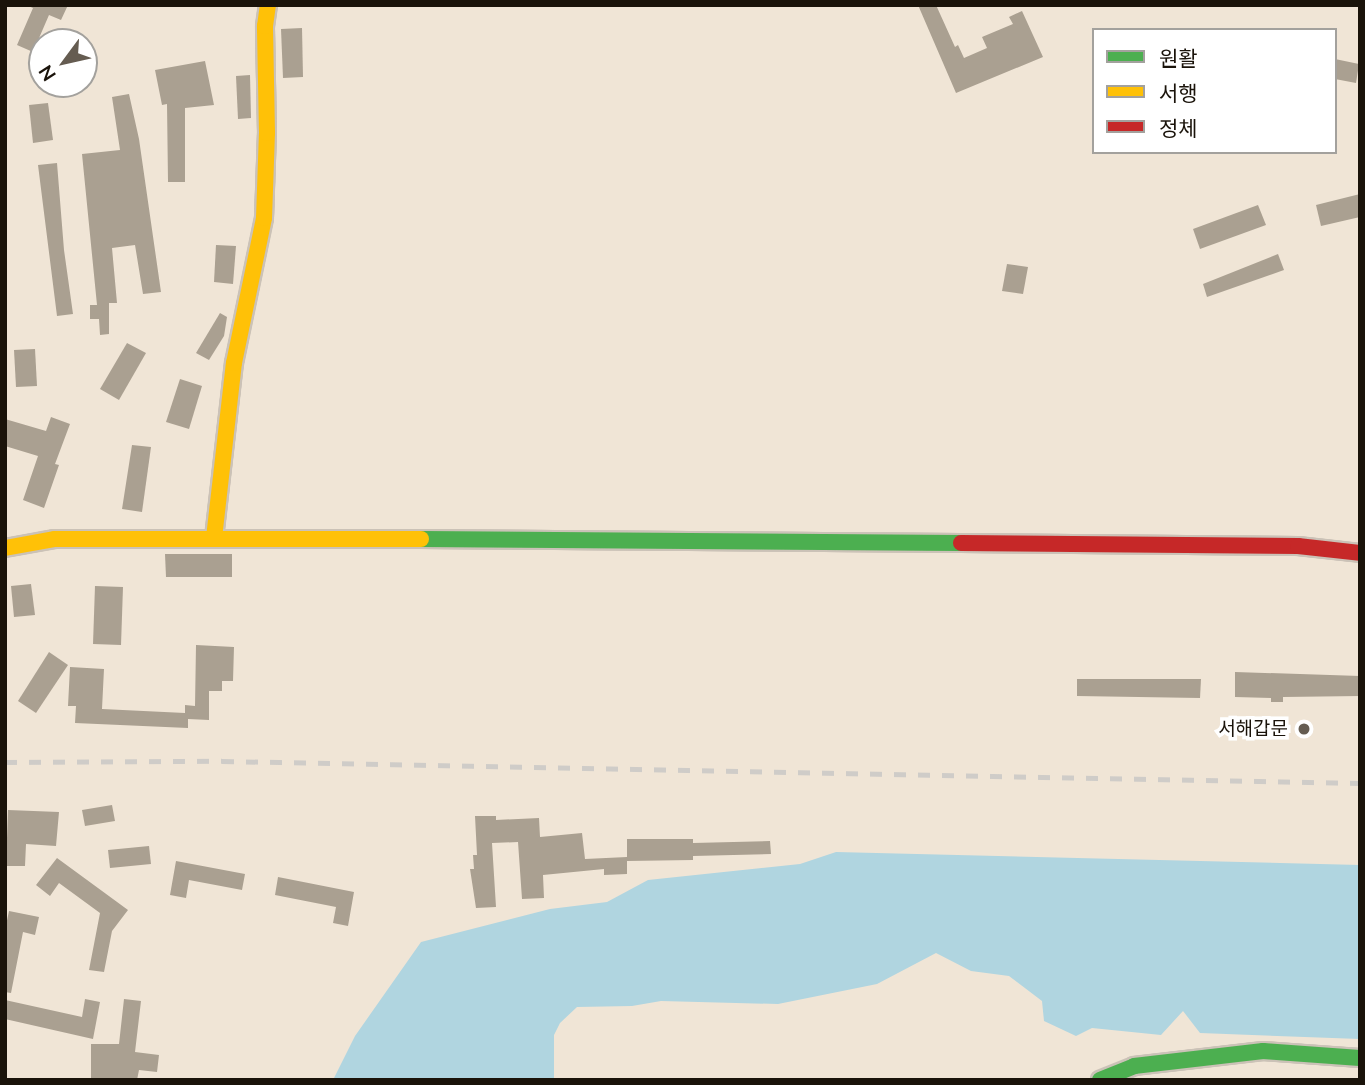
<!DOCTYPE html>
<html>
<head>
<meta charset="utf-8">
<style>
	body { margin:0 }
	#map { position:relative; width:1365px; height:1085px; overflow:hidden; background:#f0e5d6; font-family:Mulish,"Noto Sans KR",sans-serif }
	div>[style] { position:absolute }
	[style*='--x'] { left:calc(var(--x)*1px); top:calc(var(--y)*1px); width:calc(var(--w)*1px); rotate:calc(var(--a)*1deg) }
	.water>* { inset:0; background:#b0d5e0 }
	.building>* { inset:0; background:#aaa091 }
	.roads { filter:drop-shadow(2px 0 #cbc2b7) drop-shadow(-2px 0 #cbc2b7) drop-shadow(0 2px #cbc2b7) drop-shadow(0 -2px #cbc2b7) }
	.fast>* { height:16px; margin:-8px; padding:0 8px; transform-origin:8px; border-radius:8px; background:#4caf50 }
	.slow>* { height:16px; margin:-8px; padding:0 8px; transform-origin:8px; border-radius:8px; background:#ffc107 }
	.jam>* { height:16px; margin:-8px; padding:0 8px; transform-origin:8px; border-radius:8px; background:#c62828 }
	.rail>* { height:4.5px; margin-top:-2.25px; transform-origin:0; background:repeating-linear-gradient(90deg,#cfccc8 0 12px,transparent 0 24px) }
	.dots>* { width:19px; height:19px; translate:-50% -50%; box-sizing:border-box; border:4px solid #fff; border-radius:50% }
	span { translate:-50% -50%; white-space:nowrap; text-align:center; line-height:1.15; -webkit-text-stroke:7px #fff; paint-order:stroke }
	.poi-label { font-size:19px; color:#1a130a }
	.right { translate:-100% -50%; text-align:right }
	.frame { position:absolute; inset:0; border:7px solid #1a130a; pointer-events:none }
	.legend { position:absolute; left:1092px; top:28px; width:245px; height:126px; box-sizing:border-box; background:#fff; border:2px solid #a3a19d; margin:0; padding:9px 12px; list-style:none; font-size:21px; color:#1a130a }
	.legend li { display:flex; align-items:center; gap:14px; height:35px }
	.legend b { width:35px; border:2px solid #a3a19d }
	.north { position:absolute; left:28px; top:28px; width:70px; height:70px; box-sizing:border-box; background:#fff; border:2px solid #a3a19d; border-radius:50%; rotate:237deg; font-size:19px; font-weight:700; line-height:28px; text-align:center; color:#1a130a }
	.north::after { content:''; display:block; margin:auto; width:24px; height:32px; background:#655c51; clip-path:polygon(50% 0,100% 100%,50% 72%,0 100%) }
</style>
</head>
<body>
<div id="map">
	<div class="water">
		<div style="clip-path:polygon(836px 852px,1360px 865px,1360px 1039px,1200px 1033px,1183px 1011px,1161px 1035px,1092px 1028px,1076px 1036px,1044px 1021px,1042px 1001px,1009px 976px,971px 971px,936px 953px,877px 984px,778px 1004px,661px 1001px,632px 1006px,577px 1007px,560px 1023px,554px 1035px,554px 1080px,333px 1080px,355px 1036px,421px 942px,550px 909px,607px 902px,648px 880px,800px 864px)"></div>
	</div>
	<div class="building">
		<div style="clip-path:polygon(26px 5px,68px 5px,61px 20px,49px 15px,33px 52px,17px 45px,33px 8px)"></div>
		<div style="clip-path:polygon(918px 5px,936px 5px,955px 47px,958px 45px,964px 58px,987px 48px,982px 37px,1013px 24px,1009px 17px,1022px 11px,1043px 57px,956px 93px)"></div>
		<div style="clip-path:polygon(302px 28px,303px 77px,283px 78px,281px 29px)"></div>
		<div style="clip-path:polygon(1335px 59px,1359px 64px,1356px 83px,1335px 79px)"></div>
		<div style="clip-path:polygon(205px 61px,214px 105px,185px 108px,185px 182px,168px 182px,167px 104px,162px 105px,155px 70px)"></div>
		<div style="clip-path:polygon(250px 75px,251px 118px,238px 119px,236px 76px)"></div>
		<div style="clip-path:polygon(129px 94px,139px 139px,161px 292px,143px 294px,135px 245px,112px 248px,117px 303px,109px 303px,109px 334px,100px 335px,99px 319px,90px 319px,90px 305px,97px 305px,82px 154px,120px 150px,112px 97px)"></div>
		<div style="clip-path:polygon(48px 103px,53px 140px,33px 143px,29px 105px)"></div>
		<div style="clip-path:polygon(57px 163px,64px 250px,73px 314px,57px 316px,38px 165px)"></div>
		<div style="clip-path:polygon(1360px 194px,1360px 217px,1321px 226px,1316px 205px)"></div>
		<div style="clip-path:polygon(1258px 205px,1266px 225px,1200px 249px,1193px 229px)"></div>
		<div style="clip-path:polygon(216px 245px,236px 246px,233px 284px,214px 282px)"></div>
		<div style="clip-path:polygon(1278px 254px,1284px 270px,1207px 297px,1203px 284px)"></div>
		<div style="clip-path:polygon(1007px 264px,1028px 267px,1023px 294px,1002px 291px)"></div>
		<div style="clip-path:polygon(220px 313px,227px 317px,224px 336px,209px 360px,196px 353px)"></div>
		<div style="clip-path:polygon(127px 343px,146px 353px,119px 400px,100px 389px)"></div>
		<div style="clip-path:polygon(35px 349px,37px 386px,16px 387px,14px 350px)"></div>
		<div style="clip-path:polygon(180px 379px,202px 386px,189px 429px,166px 422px)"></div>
		<div style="clip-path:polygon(51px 417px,70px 424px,55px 464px,59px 465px,44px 508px,23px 500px,38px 456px,5px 446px,5px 419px,46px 431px)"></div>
		<div style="clip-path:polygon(132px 445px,151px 447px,142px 512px,122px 509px)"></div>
		<div style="clip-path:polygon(165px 554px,232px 554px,232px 577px,166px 577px)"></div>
		<div style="clip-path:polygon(31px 584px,35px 615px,14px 617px,11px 586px)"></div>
		<div style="clip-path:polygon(95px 586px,123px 587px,121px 645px,93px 644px)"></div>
		<div style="clip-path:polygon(196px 645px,234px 647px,233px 681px,222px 681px,222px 691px,209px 691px,209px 720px,188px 719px,188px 728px,75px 723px,76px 706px,68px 706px,70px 667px,104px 669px,102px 709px,185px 713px,185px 705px,195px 706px)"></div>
		<div style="clip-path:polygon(49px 652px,68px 665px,36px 713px,18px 701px)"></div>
		<div style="clip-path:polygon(1235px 672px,1360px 676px,1360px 696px,1283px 697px,1283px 702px,1271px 702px,1271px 698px,1235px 697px)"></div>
		<div style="clip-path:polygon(1077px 679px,1201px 679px,1200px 698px,1077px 696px)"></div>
		<div style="clip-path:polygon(112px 805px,115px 821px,85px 826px,82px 810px)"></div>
		<div style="clip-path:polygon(8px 810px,59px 812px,56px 846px,26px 844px,25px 866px,6px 866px)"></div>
		<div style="clip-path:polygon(475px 816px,496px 816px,496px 820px,539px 818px,540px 837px,582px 833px,585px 859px,627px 857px,627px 874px,604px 875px,604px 869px,543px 875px,544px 898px,522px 899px,518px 842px,492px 843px,496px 907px,476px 908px,470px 869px,474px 869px,473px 855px,477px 855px)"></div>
		<div style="clip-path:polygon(627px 839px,693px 839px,693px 843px,770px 841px,771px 854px,693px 856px,693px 860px,627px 861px)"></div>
		<div style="clip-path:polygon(149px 846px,151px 864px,110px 868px,108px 850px)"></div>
		<div style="clip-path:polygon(57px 858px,128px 910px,112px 931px,104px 972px,89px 970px,100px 913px,59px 883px,50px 896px,36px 885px)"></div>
		<div style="clip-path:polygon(176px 861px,245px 874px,242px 890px,189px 880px,186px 898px,170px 895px)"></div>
		<div style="clip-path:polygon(278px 877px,354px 892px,348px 926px,333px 923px,336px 907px,275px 895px)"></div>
		<div style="clip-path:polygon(9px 911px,39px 917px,35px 935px,23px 932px,11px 993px,5px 992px,5px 930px)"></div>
		<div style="clip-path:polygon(85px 999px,100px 1002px,93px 1039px,5px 1019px,5px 1000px,82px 1017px)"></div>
		<div style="clip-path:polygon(124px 999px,141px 1001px,135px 1052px,159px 1055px,157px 1072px,139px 1070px,137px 1080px,91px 1080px,91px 1044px,119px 1044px)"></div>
	</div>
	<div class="roads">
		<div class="fast">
			<div style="--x:421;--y:539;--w:540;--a:0.42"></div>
			<div style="--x:1100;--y:1080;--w:37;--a:-22"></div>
			<div style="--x:1134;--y:1066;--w:130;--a:-6.6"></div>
			<div style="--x:1263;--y:1051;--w:97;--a:4.1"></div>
		</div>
		<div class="slow">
			<div style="--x:214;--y:538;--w:176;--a:-83.5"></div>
			<div style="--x:234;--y:363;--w:148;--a:-78.3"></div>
			<div style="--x:264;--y:218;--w:85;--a:-88"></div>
			<div style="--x:267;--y:133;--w:107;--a:-91.1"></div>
			<div style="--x:265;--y:26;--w:21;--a:-82"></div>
			<div style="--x:5;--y:548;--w:51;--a:-10.2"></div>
			<div style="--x:55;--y:539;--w:366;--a:0"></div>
		</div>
		<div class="jam">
			<div style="--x:961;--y:543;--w:337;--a:0.5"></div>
			<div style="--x:1298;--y:546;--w:62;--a:6.4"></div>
		</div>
	</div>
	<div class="rail">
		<div style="--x:5;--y:762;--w:217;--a:-0.3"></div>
		<div style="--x:222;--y:761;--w:1138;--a:1.11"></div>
	</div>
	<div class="dots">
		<div style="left:1304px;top:729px;background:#655c51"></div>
	</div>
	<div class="poi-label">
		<span class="right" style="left:1288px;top:729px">서해갑문</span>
	</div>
	<div class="frame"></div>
	<ul class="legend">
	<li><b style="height:9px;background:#4caf50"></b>원활</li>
	<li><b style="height:9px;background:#ffc107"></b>서행</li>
	<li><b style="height:9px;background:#c62828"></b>정체</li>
	</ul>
	<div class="north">N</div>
</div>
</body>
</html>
